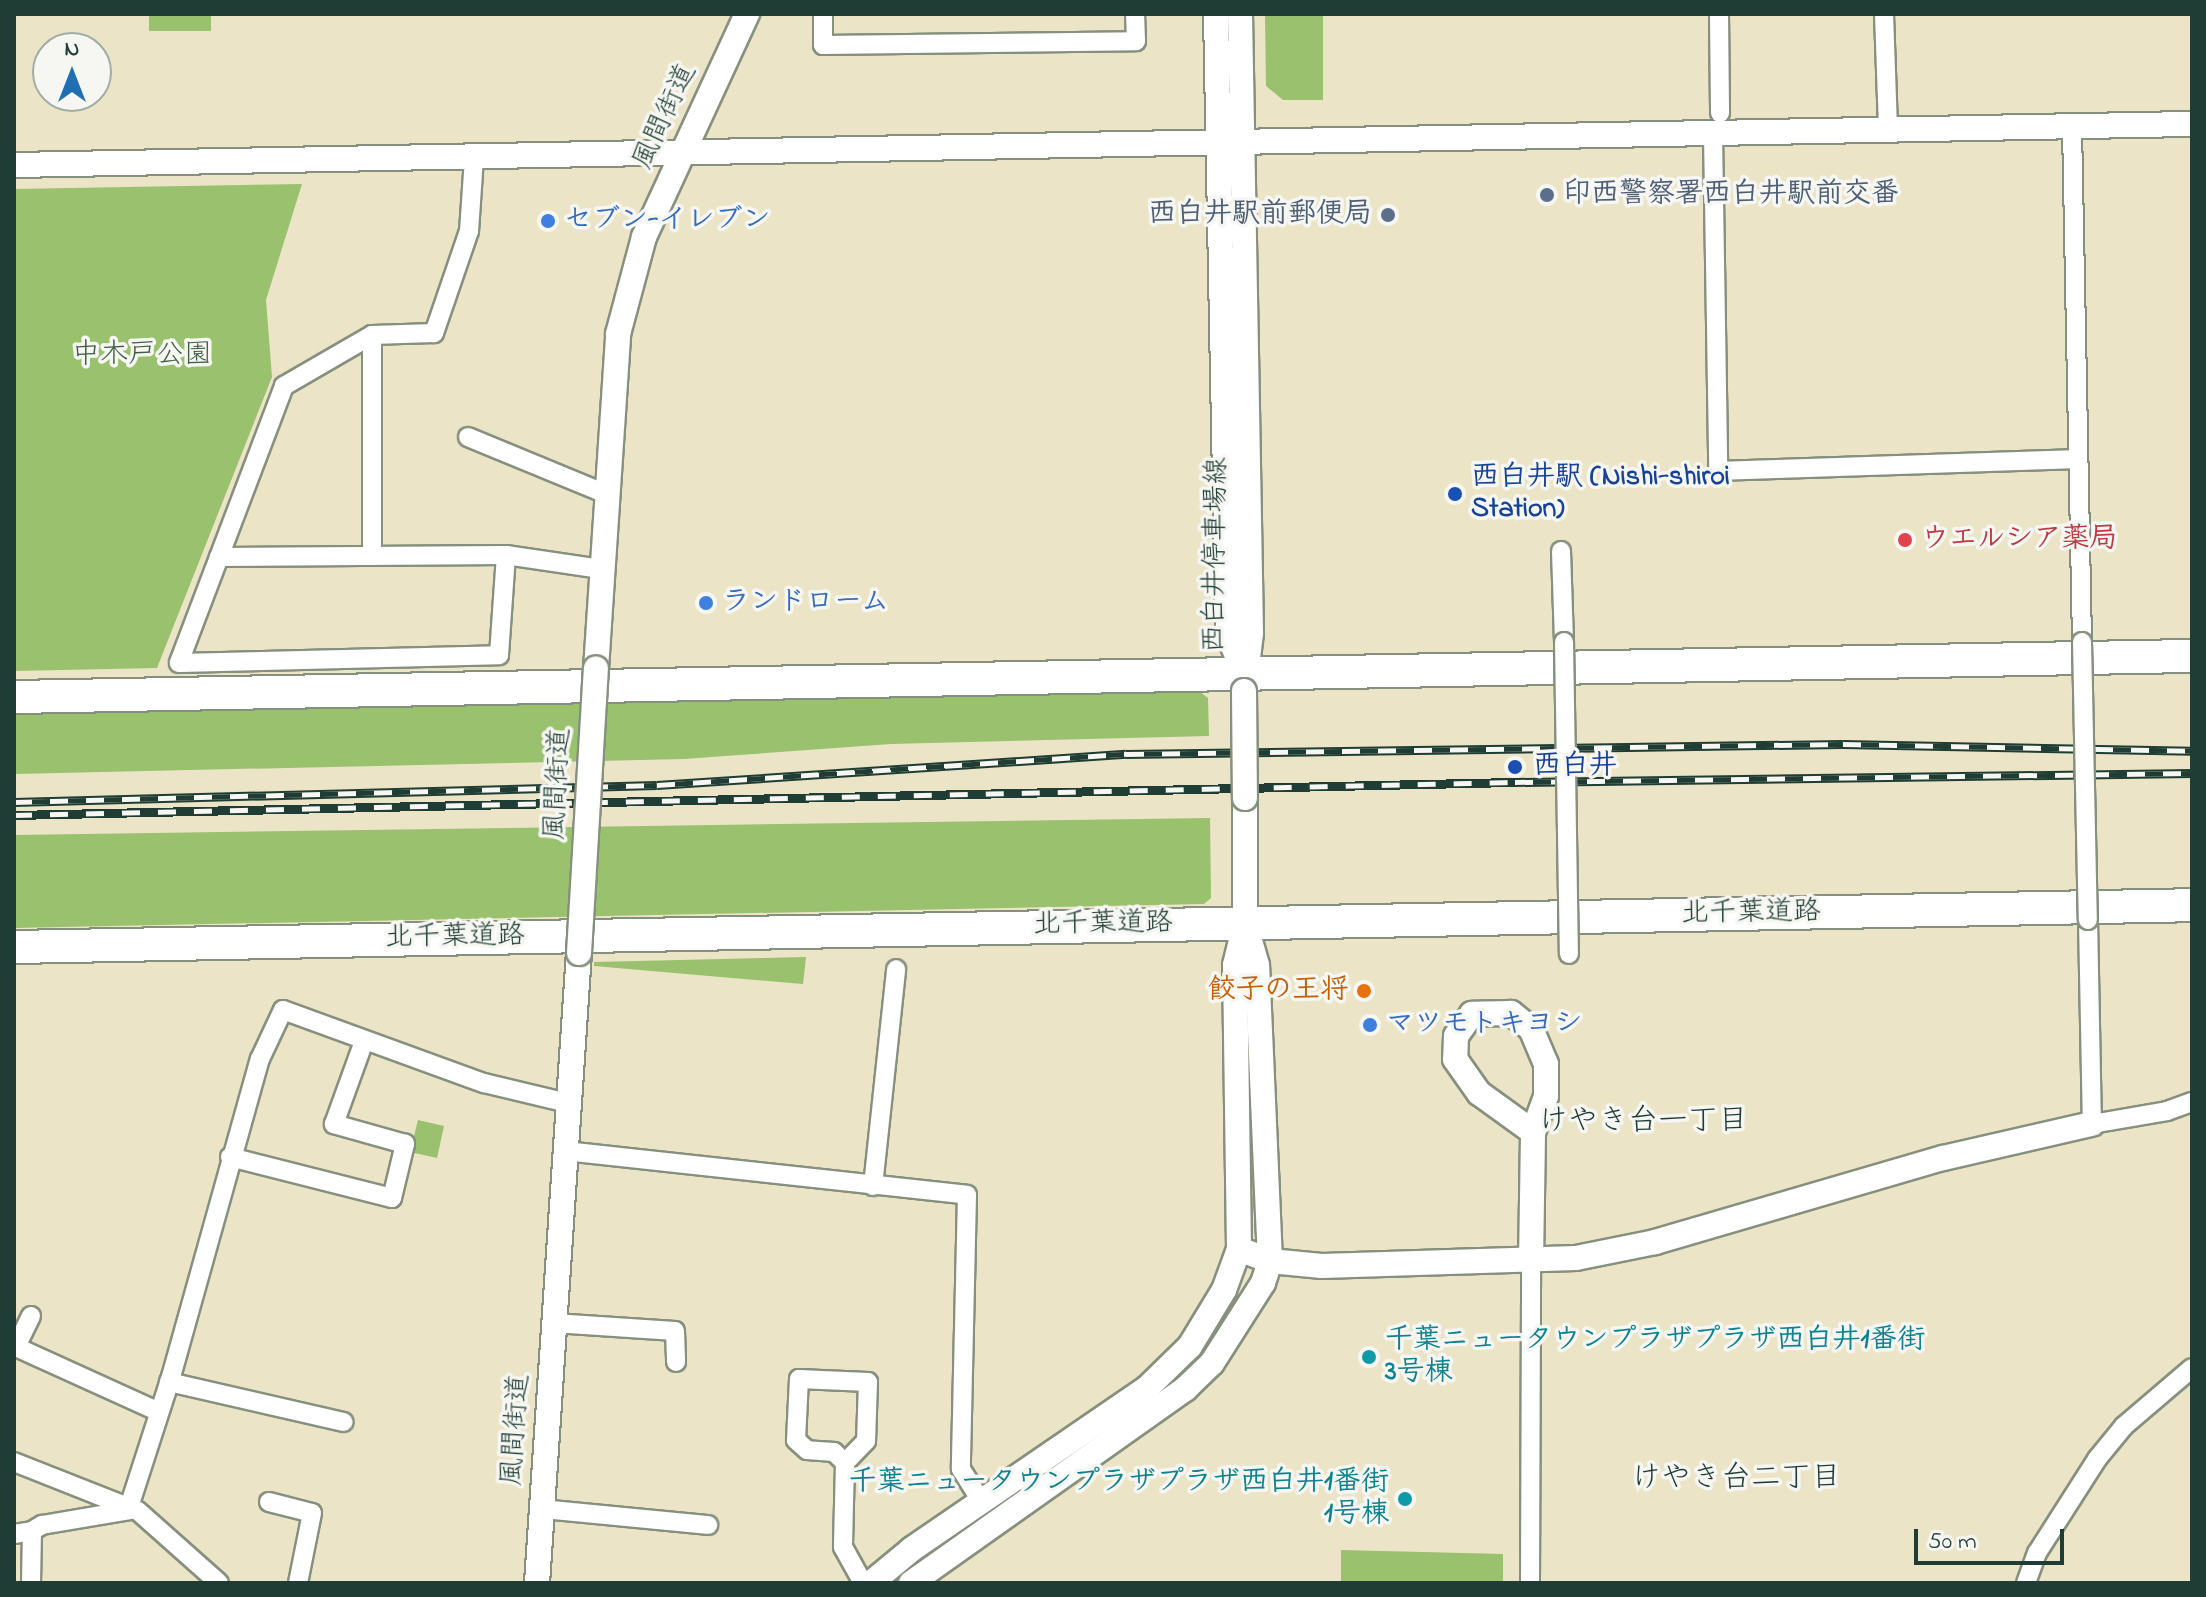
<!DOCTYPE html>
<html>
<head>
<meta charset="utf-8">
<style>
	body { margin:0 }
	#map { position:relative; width:2206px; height:1597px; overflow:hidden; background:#ece4c7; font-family:"Indie Flower","Klee One",sans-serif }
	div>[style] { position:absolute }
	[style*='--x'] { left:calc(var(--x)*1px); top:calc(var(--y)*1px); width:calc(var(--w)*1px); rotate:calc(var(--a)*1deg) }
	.green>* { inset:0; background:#99c16e }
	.roads { filter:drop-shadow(2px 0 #86907e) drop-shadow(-2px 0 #86907e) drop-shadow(0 2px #86907e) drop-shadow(0 -2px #86907e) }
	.street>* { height:18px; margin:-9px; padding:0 9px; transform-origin:9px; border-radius:9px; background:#fff }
	.secondary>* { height:24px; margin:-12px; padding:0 12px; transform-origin:12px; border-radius:12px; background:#fff }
	.highway>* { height:32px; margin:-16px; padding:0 16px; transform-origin:16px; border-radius:16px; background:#fff }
	.rail>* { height:9px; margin-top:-4.5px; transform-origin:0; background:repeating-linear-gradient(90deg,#f6f6f2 0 18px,#1f3d34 0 36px); box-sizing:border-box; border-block:2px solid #1f3d34 }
	.bridges { filter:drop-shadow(2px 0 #86907e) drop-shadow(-2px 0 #86907e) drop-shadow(0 2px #86907e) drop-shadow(0 -2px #86907e) }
	.street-bridge>* { height:18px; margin:-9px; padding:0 9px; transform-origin:9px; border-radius:9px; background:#fff }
	.secondary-bridge>* { height:24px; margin:-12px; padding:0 12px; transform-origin:12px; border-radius:12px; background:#fff }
	.dots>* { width:22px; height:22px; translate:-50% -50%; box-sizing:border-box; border:4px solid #f6f6f2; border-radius:50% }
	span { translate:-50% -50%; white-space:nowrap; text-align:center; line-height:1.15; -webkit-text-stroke:7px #f6f6f2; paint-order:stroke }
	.street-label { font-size:28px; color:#1f3d34 }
	.service-label { font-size:28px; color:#4e5e75; font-weight:700 }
	.left { translate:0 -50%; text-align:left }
	.right { translate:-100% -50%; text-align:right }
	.shop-label { font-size:28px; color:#366cbe; font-weight:700 }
	.park-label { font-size:28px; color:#3e5e42 }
	.transit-label { font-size:28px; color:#164399; font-weight:700 }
	.health-label { font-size:28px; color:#be3a42; font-weight:700 }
	.food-label { font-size:28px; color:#c56008; font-weight:700 }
	.culture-label { font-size:28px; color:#0d838f; font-weight:700 }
	.neighbourhood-label { font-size:30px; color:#1f3d34 }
	.frame { position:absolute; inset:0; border:16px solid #1f3d34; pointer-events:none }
	.north { position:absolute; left:32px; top:32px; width:80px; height:80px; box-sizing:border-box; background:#f6f6f2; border:2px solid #a0aca6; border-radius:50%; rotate:0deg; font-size:22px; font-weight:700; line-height:32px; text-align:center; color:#1f3d34 }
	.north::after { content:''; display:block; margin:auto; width:28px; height:36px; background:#1f6fb2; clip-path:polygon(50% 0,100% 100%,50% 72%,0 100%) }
	.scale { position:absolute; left:1914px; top:1529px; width:150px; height:36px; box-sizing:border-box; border:4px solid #1f3d34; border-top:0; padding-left:10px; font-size:24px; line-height:28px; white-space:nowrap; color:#1f3d34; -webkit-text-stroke:6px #f6f6f2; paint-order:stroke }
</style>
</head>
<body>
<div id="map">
	<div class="green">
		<div style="clip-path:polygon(149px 14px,211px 14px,211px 31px,149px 31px)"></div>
		<div style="clip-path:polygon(1265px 14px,1323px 14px,1323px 100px,1283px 100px,1266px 86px)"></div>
		<div style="clip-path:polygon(302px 184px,266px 300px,272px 377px,157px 668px,14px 671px,14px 189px)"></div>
		<div style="clip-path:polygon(1195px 688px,1208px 698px,1209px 736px,891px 744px,684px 759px,14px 774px,14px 712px)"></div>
		<div style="clip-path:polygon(1210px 818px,1211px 898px,1204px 904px,14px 928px,14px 835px)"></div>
		<div style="clip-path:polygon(806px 957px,803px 984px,594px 966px,594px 962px)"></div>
		<div style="clip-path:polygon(418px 1120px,444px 1126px,437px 1158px,410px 1152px)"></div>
		<div style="clip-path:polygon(1341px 1550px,1503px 1554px,1503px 1583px,1341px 1583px)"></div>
	</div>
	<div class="roads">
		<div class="street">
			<div style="--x:823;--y:14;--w:31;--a:90"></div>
			<div style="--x:823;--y:45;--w:313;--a:-0.7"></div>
			<div style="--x:1136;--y:41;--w:27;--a:-92"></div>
			<div style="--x:1719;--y:14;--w:99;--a:89.4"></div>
			<div style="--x:1884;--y:14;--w:116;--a:88"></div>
			<div style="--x:2072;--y:126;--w:516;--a:88.89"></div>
			<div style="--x:1713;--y:134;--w:337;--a:89.1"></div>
			<div style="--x:1718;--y:471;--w:360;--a:-1.9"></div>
			<div style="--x:474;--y:158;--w:73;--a:93.9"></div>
			<div style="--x:469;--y:231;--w:108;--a:108.9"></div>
			<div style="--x:434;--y:333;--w:62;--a:178.2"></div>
			<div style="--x:372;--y:335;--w:102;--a:149.9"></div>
			<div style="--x:284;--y:386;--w:296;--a:110.8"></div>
			<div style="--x:179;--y:663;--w:320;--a:-1.4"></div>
			<div style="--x:499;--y:655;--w:100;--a:-86"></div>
			<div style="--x:372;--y:335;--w:221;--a:90"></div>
			<div style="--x:468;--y:437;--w:149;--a:22.4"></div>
			<div style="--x:1561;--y:551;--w:91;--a:88.1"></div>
			<div style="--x:219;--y:557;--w:287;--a:-0.4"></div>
			<div style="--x:506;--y:555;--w:96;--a:8.4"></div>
			<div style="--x:2088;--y:920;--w:204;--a:88.9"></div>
			<div style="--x:2092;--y:1124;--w:76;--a:-9.8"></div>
			<div style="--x:2167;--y:1111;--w:27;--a:-20"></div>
			<div style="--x:565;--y:1151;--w:404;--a:6.2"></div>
			<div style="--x:967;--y:1195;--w:274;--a:91.3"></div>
			<div style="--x:961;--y:1469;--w:39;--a:58"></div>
			<div style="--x:230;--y:1157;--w:167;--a:14.2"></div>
			<div style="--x:392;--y:1198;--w:56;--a:-76.5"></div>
			<div style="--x:405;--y:1144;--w:74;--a:-164.3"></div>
			<div style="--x:334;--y:1124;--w:88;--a:-70.1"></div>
			<div style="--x:873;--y:1186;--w:218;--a:-83.9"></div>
			<div style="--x:31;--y:1316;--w:34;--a:116"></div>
			<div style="--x:16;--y:1347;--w:157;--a:24.4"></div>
			<div style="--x:554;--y:1323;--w:121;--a:3.8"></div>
			<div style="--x:675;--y:1331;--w:31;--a:88"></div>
			<div style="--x:169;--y:1382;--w:179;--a:12.9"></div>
			<div style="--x:14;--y:1462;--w:133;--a:21.6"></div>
			<div style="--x:138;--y:1511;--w:108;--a:41.6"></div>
			<div style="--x:845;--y:1463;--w:16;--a:-135"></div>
			<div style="--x:834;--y:1452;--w:27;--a:-176"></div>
			<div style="--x:807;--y:1450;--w:15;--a:-138"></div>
			<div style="--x:796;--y:1440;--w:61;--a:-87.2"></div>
			<div style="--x:799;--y:1379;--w:69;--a:2.5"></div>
			<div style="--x:868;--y:1382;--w:59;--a:91.9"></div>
			<div style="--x:866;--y:1441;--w:30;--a:134"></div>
			<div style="--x:845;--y:1463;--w:84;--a:91.4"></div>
			<div style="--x:843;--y:1547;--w:41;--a:60.9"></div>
			<div style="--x:269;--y:1502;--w:44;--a:14.3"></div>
			<div style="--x:312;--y:1513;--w:71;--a:101.3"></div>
			<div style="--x:129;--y:1507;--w:137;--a:-72.1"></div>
			<div style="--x:171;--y:1377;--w:330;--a:-74.4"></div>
			<div style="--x:260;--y:1059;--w:54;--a:-64.9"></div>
			<div style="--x:283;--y:1010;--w:214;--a:20"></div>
			<div style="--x:484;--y:1083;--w:85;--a:13.5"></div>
			<div style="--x:542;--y:1509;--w:167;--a:5.5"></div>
			<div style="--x:14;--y:1534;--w:18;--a:-9"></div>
			<div style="--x:32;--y:1531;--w:12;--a:-31"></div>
			<div style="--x:42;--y:1525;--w:89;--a:-9.7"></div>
			<div style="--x:31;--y:1583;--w:52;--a:-88.9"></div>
			<div style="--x:1530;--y:1583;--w:321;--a:-89.8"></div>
			<div style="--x:2026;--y:1583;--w:32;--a:-70"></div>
			<div style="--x:2037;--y:1553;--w:112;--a:-57.4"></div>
			<div style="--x:2097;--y:1459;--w:43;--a:-50.7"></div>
			<div style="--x:2124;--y:1426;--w:89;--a:-40.5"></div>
		</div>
		<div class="secondary">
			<div style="--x:1216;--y:14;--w:620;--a:88.89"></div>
			<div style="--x:1228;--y:634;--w:42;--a:67.7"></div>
			<div style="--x:1240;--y:14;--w:619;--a:88.98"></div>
			<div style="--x:1251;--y:633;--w:58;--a:96.9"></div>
			<div style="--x:14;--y:165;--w:2178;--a:-1.08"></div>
			<div style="--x:596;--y:669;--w:336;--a:-86.2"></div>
			<div style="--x:618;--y:334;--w:100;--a:-75"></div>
			<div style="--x:644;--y:237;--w:246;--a:-65.2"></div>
			<div style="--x:1239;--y:1249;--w:33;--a:21"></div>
			<div style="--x:1270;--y:1261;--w:52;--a:5.5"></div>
			<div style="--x:1322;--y:1266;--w:254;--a:-1.8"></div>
			<div style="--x:1576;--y:1258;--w:81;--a:-11.4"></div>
			<div style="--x:1655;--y:1242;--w:300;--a:-16.3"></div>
			<div style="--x:1943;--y:1158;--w:153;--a:-12.9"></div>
			<div style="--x:1531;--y:1262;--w:130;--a:-89.1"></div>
			<div style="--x:1533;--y:1132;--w:38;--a:-70"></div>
			<div style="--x:1546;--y:1096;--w:32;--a:-90"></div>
			<div style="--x:1546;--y:1064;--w:38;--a:-113"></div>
			<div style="--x:1531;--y:1029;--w:26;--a:-141"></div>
			<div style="--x:1511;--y:1013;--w:39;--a:179"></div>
			<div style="--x:1472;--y:1014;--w:27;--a:126"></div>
			<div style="--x:1456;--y:1036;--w:23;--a:92"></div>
			<div style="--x:1455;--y:1059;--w:42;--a:54.8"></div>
			<div style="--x:1479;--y:1093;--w:67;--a:35.8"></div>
			<div style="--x:537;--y:1583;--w:631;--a:-86.19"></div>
			<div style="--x:871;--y:1583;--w:53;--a:-39.7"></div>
			<div style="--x:912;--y:1549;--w:285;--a:-34.4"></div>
			<div style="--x:1147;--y:1388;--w:60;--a:-44.3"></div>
			<div style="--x:1190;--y:1346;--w:66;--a:-58.7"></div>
			<div style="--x:1224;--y:1290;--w:44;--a:-69.9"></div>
			<div style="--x:1239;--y:1249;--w:284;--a:-90.8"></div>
			<div style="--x:1235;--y:965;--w:42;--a:-76.3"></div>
			<div style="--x:1245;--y:924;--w:126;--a:-90"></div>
			<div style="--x:911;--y:1583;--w:336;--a:-35.3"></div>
			<div style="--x:1185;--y:1389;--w:37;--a:-44"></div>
			<div style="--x:1212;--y:1363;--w:95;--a:-57.5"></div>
			<div style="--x:1263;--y:1283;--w:23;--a:-72"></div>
			<div style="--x:1270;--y:1261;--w:296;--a:-92.5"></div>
			<div style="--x:1257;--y:965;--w:40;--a:-106"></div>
		</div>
		<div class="highway">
			<div style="--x:14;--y:697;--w:2178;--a:-1.08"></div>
			<div style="--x:14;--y:947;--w:2178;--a:-1.1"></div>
		</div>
	</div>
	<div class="rail">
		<div style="--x:14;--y:802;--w:643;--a:-1.51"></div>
		<div style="--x:657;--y:785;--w:470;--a:-3.8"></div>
		<div style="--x:1126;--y:754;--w:717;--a:-0.8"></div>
		<div style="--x:1843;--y:744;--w:349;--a:1.1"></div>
		<div style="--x:14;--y:815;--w:1501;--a:-1.26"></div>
		<div style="--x:1515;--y:782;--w:677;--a:-0.76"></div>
	</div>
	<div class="bridges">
		<div class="street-bridge">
			<div style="--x:1564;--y:642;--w:312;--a:89.1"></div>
			<div style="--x:2082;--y:642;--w:278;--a:88.8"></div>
		</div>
		<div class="secondary-bridge">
			<div style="--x:1244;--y:691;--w:107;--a:89.5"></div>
			<div style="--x:579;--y:953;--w:285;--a:-86.6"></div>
		</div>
	</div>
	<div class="dots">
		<div style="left:1547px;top:195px;background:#5c6f8a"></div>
		<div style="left:1388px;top:215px;background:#5c6f8a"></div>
		<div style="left:548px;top:221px;background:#3f7fe0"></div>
		<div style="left:1455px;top:494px;background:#1a4fb4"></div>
		<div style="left:1905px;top:540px;background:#e0444e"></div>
		<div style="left:706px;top:603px;background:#3f7fe0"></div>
		<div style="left:1515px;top:767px;background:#1a4fb4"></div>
		<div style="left:1364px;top:991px;background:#e8710a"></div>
		<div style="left:1370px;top:1025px;background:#3f7fe0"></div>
		<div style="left:1369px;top:1357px;background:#0f9aa8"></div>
		<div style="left:1405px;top:1499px;background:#0f9aa8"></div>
	</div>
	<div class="street-label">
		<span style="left:666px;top:117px;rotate:-65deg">風間街道</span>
		<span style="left:1217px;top:555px;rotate:-89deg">西白井停車場線</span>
		<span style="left:559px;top:784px;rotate:-87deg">風間街道</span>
		<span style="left:1751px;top:914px;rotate:-1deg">北千葉道路</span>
		<span style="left:1103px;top:925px;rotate:-1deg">北千葉道路</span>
		<span style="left:455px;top:938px;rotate:-1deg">北千葉道路</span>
		<span style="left:517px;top:1430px;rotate:-86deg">風間街道</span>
	</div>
	<div class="service-label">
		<span class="left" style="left:1563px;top:195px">印西警察署西白井駅前交番</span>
		<span class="right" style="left:1372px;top:215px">西白井駅前郵便局</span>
	</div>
	<div class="shop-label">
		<span class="left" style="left:564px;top:221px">セブン-イレブン</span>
		<span class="left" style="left:722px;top:603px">ランドローム</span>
		<span class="left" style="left:1386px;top:1025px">マツモトキヨシ</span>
	</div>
	<div class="park-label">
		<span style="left:142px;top:356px">中木戸公園</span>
	</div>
	<div class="transit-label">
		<span class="left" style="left:1471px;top:494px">西白井駅 (Nishi-shiroi<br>Station)</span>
		<span class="left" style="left:1533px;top:767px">西白井</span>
	</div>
	<div class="health-label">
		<span class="left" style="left:1921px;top:540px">ウエルシア薬局</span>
	</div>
	<div class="food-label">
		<span class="right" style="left:1348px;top:991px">餃子の王将</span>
	</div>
	<div class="culture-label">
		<span class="left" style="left:1385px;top:1357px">千葉ニュータウンプラザプラザ西白井1番街<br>3号棟</span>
		<span class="right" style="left:1389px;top:1499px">千葉ニュータウンプラザプラザ西白井1番街<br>1号棟</span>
	</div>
	<div class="neighbourhood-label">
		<span style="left:1643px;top:1122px">けやき台一丁目</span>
		<span style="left:1736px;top:1479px">けやき台二丁目</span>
	</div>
	<div class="frame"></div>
	<div class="north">N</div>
	<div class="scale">50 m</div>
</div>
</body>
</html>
